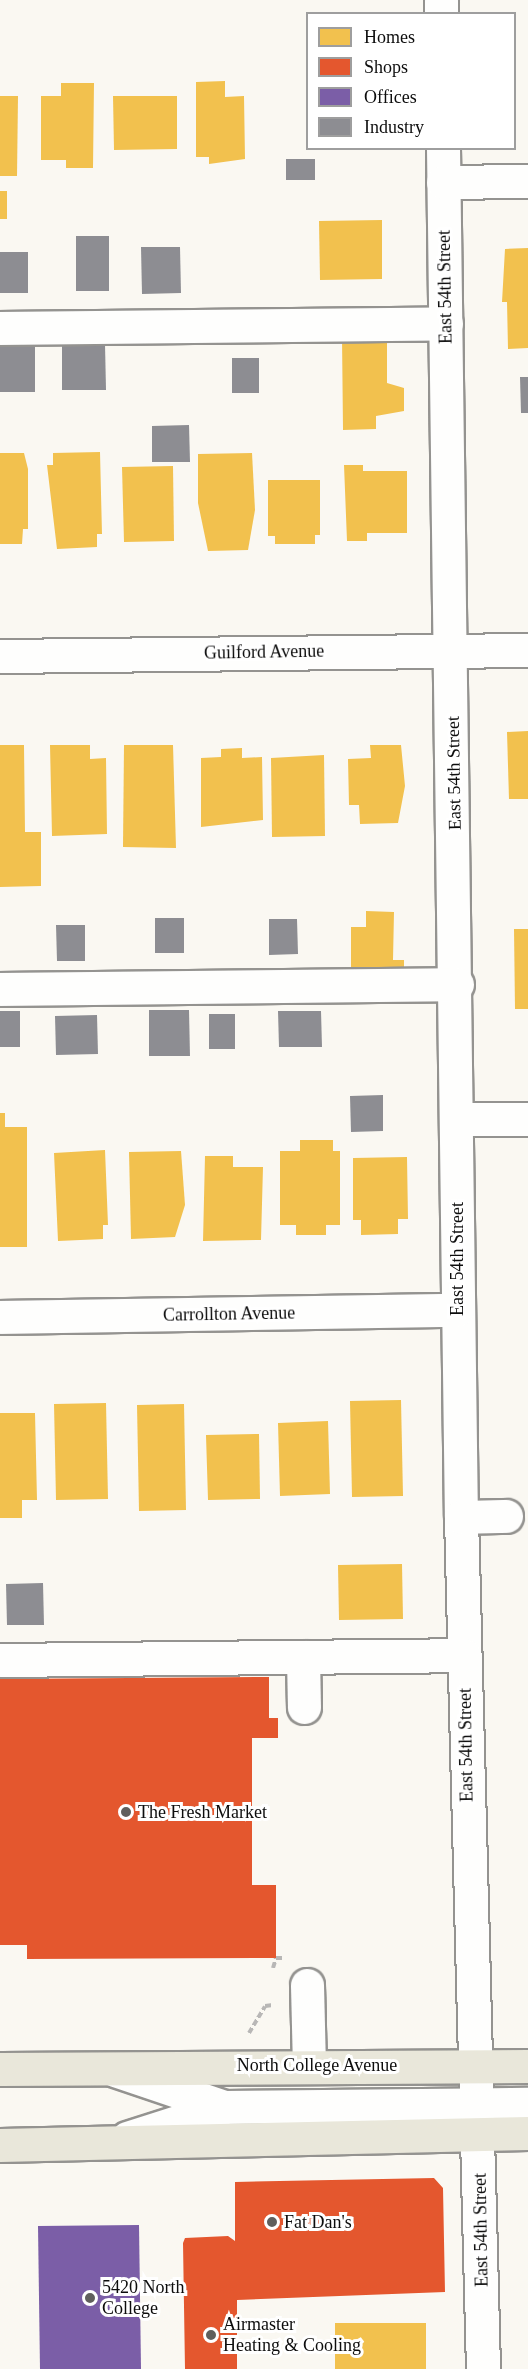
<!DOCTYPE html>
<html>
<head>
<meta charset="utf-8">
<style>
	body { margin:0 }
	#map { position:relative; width:528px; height:2369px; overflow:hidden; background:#faf8f2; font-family:"Times New Roman",serif }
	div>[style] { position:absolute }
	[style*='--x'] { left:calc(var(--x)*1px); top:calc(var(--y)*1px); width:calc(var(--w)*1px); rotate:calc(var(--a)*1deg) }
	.homes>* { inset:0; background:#f2c14e }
	.shops>* { inset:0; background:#e4572e }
	.offices>* { inset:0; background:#7b5ea7 }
	.industry>* { inset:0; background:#8d8d92 }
	.path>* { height:4px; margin-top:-2px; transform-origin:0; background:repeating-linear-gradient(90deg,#b8b7b6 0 6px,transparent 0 9px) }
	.roads { filter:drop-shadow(2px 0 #949390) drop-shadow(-2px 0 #949390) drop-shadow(0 2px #949390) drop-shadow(0 -2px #949390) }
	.minor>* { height:33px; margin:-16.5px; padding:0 16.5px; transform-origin:16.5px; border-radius:16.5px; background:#fefefd }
	.major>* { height:33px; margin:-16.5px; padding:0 16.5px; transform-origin:16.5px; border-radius:16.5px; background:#e9e7da }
	.dots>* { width:16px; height:16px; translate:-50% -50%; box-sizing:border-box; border:3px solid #fff; border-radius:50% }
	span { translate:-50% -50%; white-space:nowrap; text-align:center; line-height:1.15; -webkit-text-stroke:6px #fff; paint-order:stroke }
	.street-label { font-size:18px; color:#0d0d0d }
	.poi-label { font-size:18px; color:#0d0d0d }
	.left { translate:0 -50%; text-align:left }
	.legend { position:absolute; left:306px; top:12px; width:210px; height:138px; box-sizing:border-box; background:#fff; border:2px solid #9e9e9e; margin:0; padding:8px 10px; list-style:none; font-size:18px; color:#0d0d0d }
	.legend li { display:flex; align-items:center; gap:12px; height:30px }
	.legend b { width:30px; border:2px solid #9e9e9e }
</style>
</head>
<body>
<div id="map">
	<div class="homes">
		<div style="clip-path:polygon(225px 81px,225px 97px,244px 96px,245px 159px,209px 164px,209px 157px,196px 157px,196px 82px)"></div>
		<div style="clip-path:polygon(61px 83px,94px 83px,93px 168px,66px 168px,66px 160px,41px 160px,41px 96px,61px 96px)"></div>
		<div style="clip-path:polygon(0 96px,18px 96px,17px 176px,0 176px)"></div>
		<div style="clip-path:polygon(113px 96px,177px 96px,177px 149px,114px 150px)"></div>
		<div style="clip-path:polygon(0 191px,7px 191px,7px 219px,0 219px)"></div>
		<div style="clip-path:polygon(382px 220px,382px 279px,320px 280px,319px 221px)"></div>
		<div style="clip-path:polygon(528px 248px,528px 348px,508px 349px,507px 302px,502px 302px,505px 249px)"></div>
		<div style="clip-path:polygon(342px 337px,387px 342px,387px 383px,404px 388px,404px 411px,376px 416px,376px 429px,343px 430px)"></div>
		<div style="clip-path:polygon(100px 452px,102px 534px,97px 534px,97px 547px,57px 549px,47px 465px,53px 465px,53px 453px)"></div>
		<div style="clip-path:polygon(0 453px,24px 453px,28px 469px,28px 529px,23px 529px,22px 544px,0 544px)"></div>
		<div style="clip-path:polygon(252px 453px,255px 510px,248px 550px,208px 551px,198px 503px,198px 454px)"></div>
		<div style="clip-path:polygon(344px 465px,363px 465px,363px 471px,407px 471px,407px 533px,367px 533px,367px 541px,347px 541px)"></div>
		<div style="clip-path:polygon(173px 466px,174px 541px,124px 542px,122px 467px)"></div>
		<div style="clip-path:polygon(268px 480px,320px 480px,320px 535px,315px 535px,315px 544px,275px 544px,275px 536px,268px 536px)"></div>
		<div style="clip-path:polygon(528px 731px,528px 799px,509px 799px,507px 732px)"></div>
		<div style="clip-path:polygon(0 745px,24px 745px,25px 832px,41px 832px,41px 886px,0 887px)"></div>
		<div style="clip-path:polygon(50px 745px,90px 745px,90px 759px,106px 758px,107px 834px,52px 836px)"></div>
		<div style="clip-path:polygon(124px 745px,173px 745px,176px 848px,123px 847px)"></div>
		<div style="clip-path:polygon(370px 745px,401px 745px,405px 786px,398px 823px,360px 824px,359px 805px,349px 805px,348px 759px,371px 758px)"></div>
		<div style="clip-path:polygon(242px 748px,242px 758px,262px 757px,263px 820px,201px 827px,201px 758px,221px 757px,221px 749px)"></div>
		<div style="clip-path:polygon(324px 755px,325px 836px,272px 837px,271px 758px)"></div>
		<div style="clip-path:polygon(366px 911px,394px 912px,393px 960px,404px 960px,404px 968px,351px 968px,351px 927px,366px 927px)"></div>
		<div style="clip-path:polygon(514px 929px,528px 929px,528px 1009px,515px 1009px)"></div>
		<div style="clip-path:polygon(0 1113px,5px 1113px,5px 1127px,27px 1127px,27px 1247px,0 1247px)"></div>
		<div style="clip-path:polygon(300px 1140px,333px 1140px,333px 1151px,340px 1151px,340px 1225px,326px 1225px,326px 1235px,296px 1235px,296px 1225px,280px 1225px,280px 1151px,300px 1151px)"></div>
		<div style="clip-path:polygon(105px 1150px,108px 1225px,103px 1225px,103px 1239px,58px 1241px,54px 1153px)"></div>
		<div style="clip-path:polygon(181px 1151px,185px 1205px,175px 1237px,131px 1239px,129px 1152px)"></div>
		<div style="clip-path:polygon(205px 1156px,233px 1156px,233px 1167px,263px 1167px,261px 1240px,203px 1241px)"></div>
		<div style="clip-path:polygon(407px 1157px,408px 1219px,398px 1219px,398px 1234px,361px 1235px,361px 1220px,353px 1220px,353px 1158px)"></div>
		<div style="clip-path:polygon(401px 1400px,403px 1496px,352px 1497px,350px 1401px)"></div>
		<div style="clip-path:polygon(106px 1403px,108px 1499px,56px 1500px,54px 1404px)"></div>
		<div style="clip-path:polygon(184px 1404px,186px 1510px,139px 1511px,137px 1405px)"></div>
		<div style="clip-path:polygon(0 1413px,35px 1413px,37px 1500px,22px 1500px,22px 1518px,0 1518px)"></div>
		<div style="clip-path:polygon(328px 1421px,330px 1494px,280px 1496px,278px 1423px)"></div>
		<div style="clip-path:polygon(259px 1434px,260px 1499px,208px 1500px,206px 1435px)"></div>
		<div style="clip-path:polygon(402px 1564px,403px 1619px,339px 1620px,338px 1565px)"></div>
		<div style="clip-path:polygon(335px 2323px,426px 2323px,426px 2369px,335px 2369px)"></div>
	</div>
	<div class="shops">
		<div style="clip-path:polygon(269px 1677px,269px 1718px,278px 1718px,278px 1738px,252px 1738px,252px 1885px,276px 1885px,276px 1958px,27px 1959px,27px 1945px,0 1945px,0 1679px)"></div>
		<div style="clip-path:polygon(434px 2178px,443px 2188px,445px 2292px,237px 2300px,237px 2369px,185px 2369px,183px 2243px,185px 2238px,228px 2236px,235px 2241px,235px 2182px)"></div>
	</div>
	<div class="offices">
		<div style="clip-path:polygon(139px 2225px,141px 2369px,40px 2369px,38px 2226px)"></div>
	</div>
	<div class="industry">
		<div style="clip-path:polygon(286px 159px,315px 159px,315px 180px,286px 180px)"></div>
		<div style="clip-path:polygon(76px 236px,109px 236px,109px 291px,76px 291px)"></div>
		<div style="clip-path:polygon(141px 247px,180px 247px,181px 293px,142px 294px)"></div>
		<div style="clip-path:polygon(0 252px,28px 252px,28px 293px,0 293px)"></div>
		<div style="clip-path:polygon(105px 344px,106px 390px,62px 390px,62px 345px)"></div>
		<div style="clip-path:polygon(0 346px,35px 346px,35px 392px,0 392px)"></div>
		<div style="clip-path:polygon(232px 358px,259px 358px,259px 393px,232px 393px)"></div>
		<div style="clip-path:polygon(520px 377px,528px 377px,528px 413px,521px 413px)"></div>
		<div style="clip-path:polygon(189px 425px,190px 462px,152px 462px,152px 426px)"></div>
		<div style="clip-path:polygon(155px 918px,184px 918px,184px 953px,155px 953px)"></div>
		<div style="clip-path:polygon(269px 919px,297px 919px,298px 954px,269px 955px)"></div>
		<div style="clip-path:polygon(56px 925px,85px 925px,85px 961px,57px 961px)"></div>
		<div style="clip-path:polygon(149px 1010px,189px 1010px,190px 1056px,149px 1056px)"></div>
		<div style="clip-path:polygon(0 1011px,20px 1011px,20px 1047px,0 1047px)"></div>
		<div style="clip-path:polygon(278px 1011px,321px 1011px,322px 1047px,279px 1047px)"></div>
		<div style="clip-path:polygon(209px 1014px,235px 1014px,235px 1049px,209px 1049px)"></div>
		<div style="clip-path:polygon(97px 1015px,98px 1054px,56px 1055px,55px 1016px)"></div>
		<div style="clip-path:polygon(383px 1095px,383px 1131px,351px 1132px,350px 1096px)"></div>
		<div style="clip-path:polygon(43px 1583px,44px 1625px,7px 1625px,6px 1584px)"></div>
	</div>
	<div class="path">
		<div style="--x:273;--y:1968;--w:10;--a:-73"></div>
		<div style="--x:276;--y:1958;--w:7;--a:0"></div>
		<div style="--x:249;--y:2033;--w:31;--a:-59"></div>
		<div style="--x:265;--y:2006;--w:8;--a:-7"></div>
	</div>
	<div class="roads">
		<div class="minor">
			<div style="--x:441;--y:0;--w:14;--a:90"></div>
			<div style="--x:443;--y:148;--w:1369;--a:89.25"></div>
			<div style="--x:461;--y:1517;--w:852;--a:88.52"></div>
			<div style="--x:443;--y:182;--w:85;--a:-0.7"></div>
			<div style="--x:0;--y:328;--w:446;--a:-0.6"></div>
			<div style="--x:0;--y:656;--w:528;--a:-0.65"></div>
			<div style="--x:0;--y:989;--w:457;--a:-0.6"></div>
			<div style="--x:456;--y:1119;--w:72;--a:0"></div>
			<div style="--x:0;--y:1317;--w:457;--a:-0.9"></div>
			<div style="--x:461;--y:1517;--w:45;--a:-1.3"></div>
			<div style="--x:303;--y:1657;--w:50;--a:88.9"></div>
			<div style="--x:0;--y:1660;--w:464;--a:-0.6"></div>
			<div style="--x:307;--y:1985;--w:80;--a:88.6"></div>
			<div style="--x:115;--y:2070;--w:115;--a:18.7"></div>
			<div style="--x:127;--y:2138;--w:102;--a:-17.7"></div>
			<div style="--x:224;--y:2107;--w:304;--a:-0.6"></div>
		</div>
		<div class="major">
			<div style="--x:0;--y:2069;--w:528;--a:-0.33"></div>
			<div style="--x:0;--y:2145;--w:528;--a:-1.3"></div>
		</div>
	</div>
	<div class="dots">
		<div style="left:126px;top:1812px;background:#605f5d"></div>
		<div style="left:272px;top:2222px;background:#605f5d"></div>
		<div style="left:90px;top:2298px;background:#605f5d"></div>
		<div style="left:211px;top:2335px;background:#605f5d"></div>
	</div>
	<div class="street-label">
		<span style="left:445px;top:287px;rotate:-91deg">East 54th Street</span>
		<span style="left:264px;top:652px;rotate:-1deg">Guilford Avenue</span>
		<span style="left:454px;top:773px;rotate:-91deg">East 54th Street</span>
		<span style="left:457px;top:1259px;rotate:-90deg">East 54th Street</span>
		<span style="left:229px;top:1314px;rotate:-1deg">Carrollton Avenue</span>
		<span style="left:466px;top:1745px;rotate:-91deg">East 54th Street</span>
		<span style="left:317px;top:2065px">North College Avenue</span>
		<span style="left:481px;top:2230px;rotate:-91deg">East 54th Street</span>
	</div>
	<div class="poi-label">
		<span class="left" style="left:138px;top:1812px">The Fresh Market</span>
		<span class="left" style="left:284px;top:2222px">Fat Dan's</span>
		<span class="left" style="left:102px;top:2298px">5420 North<br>College</span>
		<span class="left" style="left:223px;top:2335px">Airmaster<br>Heating &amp; Cooling</span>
	</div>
	<ul class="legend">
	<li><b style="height:16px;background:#f2c14e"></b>Homes</li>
	<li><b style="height:16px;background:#e4572e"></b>Shops</li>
	<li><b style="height:16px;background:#7b5ea7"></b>Offices</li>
	<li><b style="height:16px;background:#8d8d92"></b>Industry</li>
	</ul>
</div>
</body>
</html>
